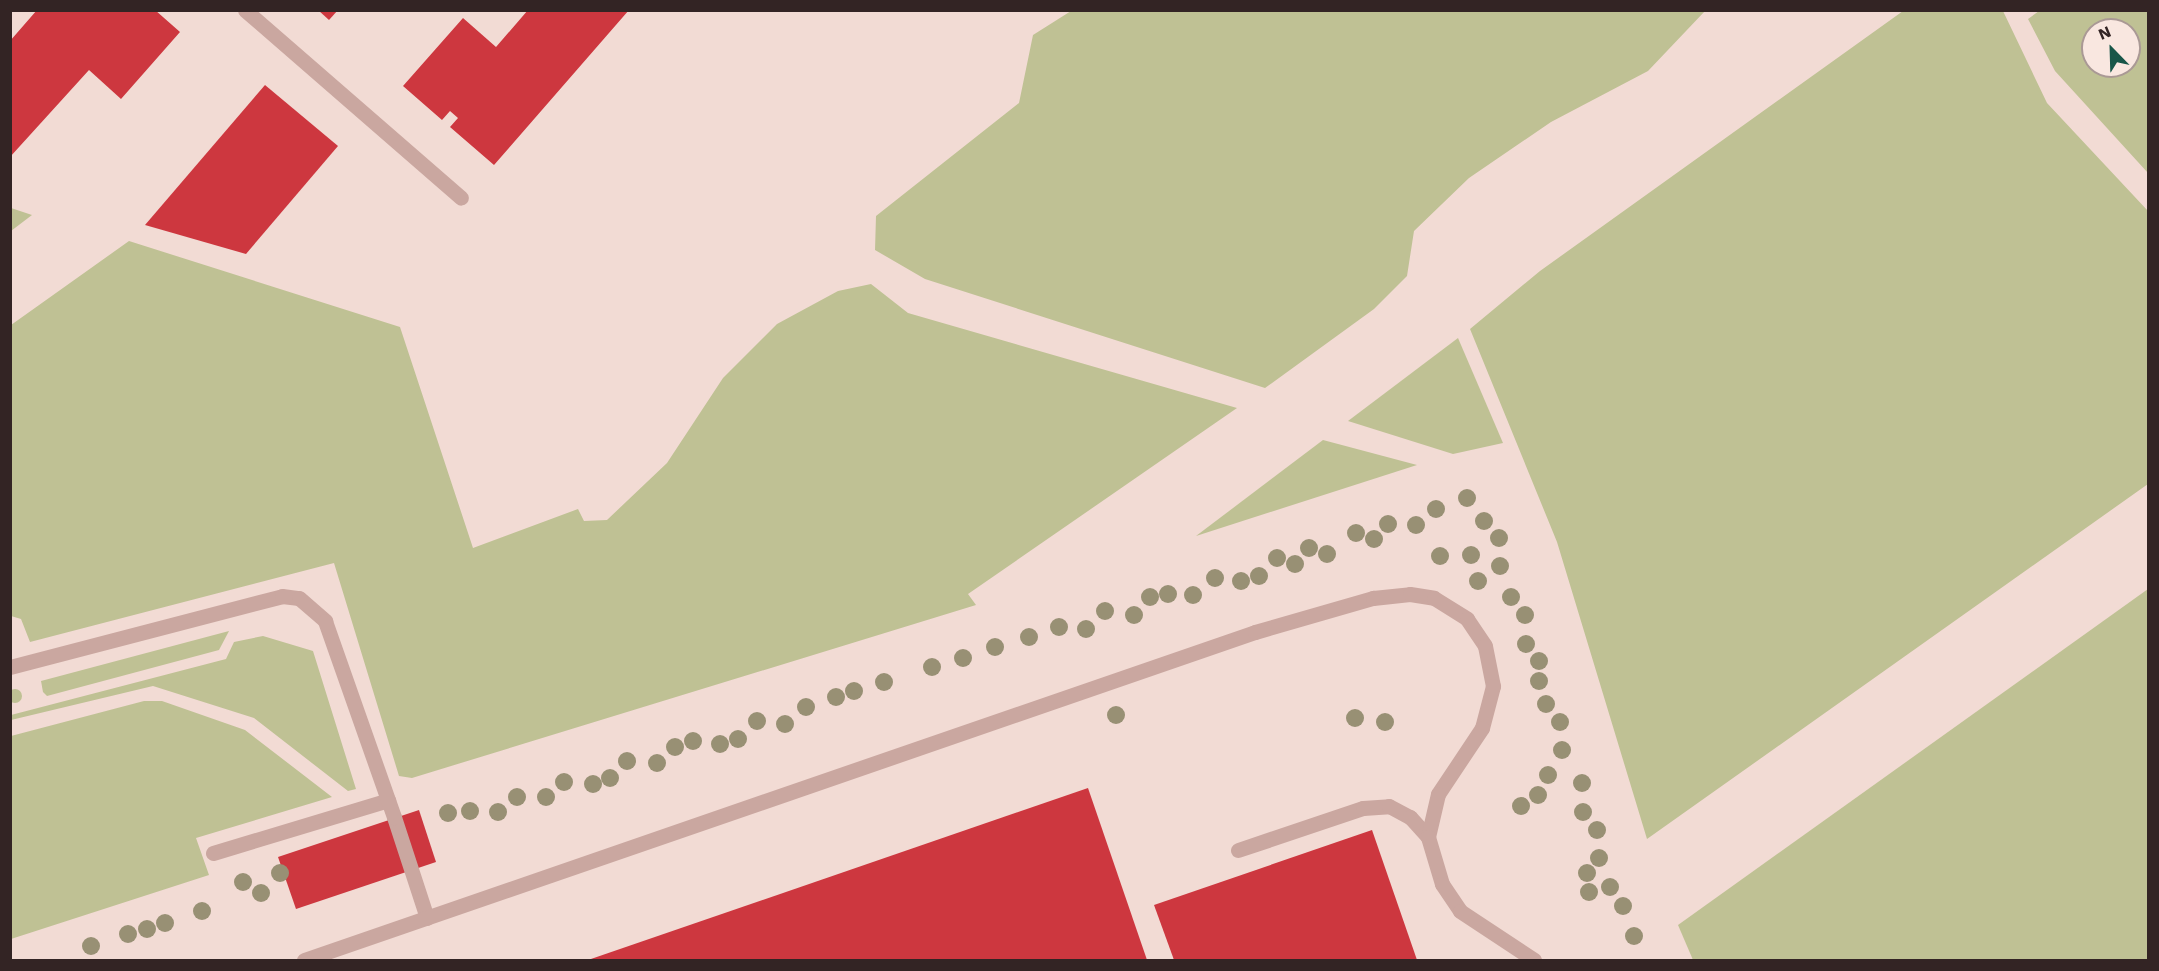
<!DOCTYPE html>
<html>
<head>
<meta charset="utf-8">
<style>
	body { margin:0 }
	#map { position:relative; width:2159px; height:971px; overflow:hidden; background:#f2dbd4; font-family:"Work Sans",sans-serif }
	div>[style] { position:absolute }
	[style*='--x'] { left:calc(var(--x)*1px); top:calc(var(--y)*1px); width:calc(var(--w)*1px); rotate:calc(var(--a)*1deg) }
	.green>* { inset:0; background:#bfc194 }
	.round { border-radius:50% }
	.building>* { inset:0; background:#cd373f }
	.lane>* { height:15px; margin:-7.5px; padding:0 7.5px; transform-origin:7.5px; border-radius:7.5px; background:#caa7a0 }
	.street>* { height:15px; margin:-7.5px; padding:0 7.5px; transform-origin:7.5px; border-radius:7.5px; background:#caa7a0 }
	.trees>* { width:18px; height:18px; margin:-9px; border-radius:50%; background:#989074 }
	span { translate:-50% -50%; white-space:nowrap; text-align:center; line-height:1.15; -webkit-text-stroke:6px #f9e7e0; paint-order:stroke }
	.frame { position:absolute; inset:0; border:12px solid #332424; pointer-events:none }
	.north { position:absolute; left:2081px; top:18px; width:60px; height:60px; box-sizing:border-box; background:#f9e7e0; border:2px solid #aa9995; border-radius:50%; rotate:337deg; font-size:16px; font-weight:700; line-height:24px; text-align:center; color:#332424 }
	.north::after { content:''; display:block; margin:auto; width:21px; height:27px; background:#185648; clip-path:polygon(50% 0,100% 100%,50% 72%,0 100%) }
</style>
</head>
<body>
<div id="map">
	<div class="green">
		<div style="clip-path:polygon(1071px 11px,1071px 10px,1705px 11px,1648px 71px,1551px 122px,1469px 178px,1414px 231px,1407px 276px,1374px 309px,1265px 388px,925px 279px,875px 250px,876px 216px,1019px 103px,1033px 35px)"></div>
		<div style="clip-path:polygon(1903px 11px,2003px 11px,2047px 103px,2148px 211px,2148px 484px,1647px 839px,1557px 542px,1470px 329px,1540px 271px)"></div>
		<div style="clip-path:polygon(evenodd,2039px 11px,2148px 11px,2148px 173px,2055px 71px,2028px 19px,2039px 11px,2093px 30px,2129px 30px,2129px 66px,2093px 66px,2093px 30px)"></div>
		<div style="clip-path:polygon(11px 208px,32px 215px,11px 231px,10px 208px)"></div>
		<div style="clip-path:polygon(129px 241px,400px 327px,473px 548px,578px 509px,584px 521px,607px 520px,667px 463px,723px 378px,777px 324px,838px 291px,871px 284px,908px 313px,1237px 408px,968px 594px,976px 605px,412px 778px,399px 776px,334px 563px,30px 642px,21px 619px,11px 616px,11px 325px)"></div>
		<div style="clip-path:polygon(1458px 338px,1503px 443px,1453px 454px,1348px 421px)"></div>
		<div style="clip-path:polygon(1323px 440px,1417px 465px,1196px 536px)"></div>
		<div style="clip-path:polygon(2148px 589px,2148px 960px,1693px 960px,1678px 925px)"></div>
		<div style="clip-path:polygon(229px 631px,219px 650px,47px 696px,43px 692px,41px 681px)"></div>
		<div style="clip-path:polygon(263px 636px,313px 651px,356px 789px,348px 791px,254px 718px,153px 686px,11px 720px,11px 715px,226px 659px,234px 642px)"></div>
		<div class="round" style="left:8px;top:689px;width:14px;height:14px"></div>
		<div style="clip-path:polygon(144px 701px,162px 701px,245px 730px,332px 797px,196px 838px,209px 875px,11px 939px,11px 736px)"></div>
	</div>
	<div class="building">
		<div style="clip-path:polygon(37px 10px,155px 10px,180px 32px,121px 99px,89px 70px,10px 157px,10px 41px)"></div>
		<div style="clip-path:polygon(318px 10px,338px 10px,329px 20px)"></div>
		<div style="clip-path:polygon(528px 10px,629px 10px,494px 165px,450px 127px,458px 118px,450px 111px,442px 120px,403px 86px,463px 18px,496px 47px)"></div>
		<div style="clip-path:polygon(265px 85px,338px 146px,246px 254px,145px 225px)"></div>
		<div style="clip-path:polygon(1088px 788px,1147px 960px,588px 960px)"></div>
		<div style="clip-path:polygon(419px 810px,436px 862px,296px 909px,278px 857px)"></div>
		<div style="clip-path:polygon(1372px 830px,1417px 960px,1174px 960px,1154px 905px)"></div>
	</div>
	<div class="lane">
		<div style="--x:245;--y:10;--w:286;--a:41"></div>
		<div style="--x:394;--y:817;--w:106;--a:71.9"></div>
		<div style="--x:1238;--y:850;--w:132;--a:-18.6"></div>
		<div style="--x:1363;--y:808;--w:26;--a:-4"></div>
		<div style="--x:1389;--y:806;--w:24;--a:28"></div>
		<div style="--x:1410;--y:817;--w:27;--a:48"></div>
		<div style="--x:213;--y:853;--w:183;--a:-16.8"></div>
		<div style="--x:304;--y:960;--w:1006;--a:-19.03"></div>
		<div style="--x:1255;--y:632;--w:123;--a:-16.1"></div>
		<div style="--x:1373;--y:598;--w:37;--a:-6"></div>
		<div style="--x:1410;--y:594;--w:24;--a:9"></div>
		<div style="--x:1434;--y:598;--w:39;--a:32"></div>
		<div style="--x:1467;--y:619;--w:32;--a:56"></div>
		<div style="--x:1485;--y:646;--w:41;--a:78.7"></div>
		<div style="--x:1493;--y:686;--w:43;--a:104.7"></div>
		<div style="--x:1482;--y:728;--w:79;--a:123.7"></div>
		<div style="--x:1438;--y:794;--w:44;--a:103.1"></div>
		<div style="--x:1428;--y:837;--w:49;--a:73.4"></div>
		<div style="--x:1442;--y:884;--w:32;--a:56"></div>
		<div style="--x:1460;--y:911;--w:89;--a:33.5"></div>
	</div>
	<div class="street">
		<div style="--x:10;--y:667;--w:281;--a:-14.6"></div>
		<div style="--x:282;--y:596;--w:17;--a:7"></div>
		<div style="--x:299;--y:598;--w:35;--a:41"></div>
		<div style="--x:325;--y:621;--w:208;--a:70.6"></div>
	</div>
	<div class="trees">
		<div style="left:1467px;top:498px"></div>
		<div style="left:1436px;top:509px"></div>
		<div style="left:1484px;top:521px"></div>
		<div style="left:1388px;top:524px"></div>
		<div style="left:1416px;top:525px"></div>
		<div style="left:1356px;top:533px"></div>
		<div style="left:1499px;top:538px"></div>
		<div style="left:1374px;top:539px"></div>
		<div style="left:1309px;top:548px"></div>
		<div style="left:1327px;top:554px"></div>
		<div style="left:1471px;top:555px"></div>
		<div style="left:1440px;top:556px"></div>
		<div style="left:1277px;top:558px"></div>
		<div style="left:1295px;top:564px"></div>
		<div style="left:1500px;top:566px"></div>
		<div style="left:1259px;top:576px"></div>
		<div style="left:1215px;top:578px"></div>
		<div style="left:1241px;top:581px"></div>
		<div style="left:1478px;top:581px"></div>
		<div style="left:1168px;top:594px"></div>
		<div style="left:1193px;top:595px"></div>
		<div style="left:1150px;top:597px"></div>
		<div style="left:1511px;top:597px"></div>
		<div style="left:1105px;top:611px"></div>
		<div style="left:1134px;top:615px"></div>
		<div style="left:1525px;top:615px"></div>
		<div style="left:1059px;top:627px"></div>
		<div style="left:1086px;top:629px"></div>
		<div style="left:1029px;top:637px"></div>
		<div style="left:1526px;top:644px"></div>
		<div style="left:995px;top:647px"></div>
		<div style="left:963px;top:658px"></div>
		<div style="left:1539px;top:661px"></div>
		<div style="left:932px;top:667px"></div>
		<div style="left:1539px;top:681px"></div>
		<div style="left:884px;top:682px"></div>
		<div style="left:854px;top:691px"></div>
		<div style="left:836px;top:697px"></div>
		<div style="left:1546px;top:704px"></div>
		<div style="left:806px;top:707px"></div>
		<div style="left:1116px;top:715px"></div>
		<div style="left:1355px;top:718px"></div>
		<div style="left:757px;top:721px"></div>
		<div style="left:1385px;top:722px"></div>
		<div style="left:1560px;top:722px"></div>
		<div style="left:785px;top:724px"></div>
		<div style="left:738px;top:739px"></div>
		<div style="left:693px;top:741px"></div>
		<div style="left:720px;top:744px"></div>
		<div style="left:675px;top:747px"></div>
		<div style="left:1562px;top:750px"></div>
		<div style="left:627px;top:761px"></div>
		<div style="left:657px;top:763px"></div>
		<div style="left:1548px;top:775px"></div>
		<div style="left:610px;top:778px"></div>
		<div style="left:564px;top:782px"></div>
		<div style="left:1582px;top:783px"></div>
		<div style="left:593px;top:784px"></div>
		<div style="left:1538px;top:795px"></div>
		<div style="left:517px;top:797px"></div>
		<div style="left:546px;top:797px"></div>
		<div style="left:1521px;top:806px"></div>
		<div style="left:470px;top:811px"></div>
		<div style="left:498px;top:812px"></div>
		<div style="left:1583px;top:812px"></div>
		<div style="left:448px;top:813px"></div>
		<div style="left:1597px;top:830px"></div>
		<div style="left:1599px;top:858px"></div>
		<div style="left:280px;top:873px"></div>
		<div style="left:1587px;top:873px"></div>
		<div style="left:243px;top:882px"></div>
		<div style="left:1610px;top:887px"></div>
		<div style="left:1589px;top:892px"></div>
		<div style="left:261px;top:893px"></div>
		<div style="left:1623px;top:906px"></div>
		<div style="left:202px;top:911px"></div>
		<div style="left:165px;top:923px"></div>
		<div style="left:147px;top:929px"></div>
		<div style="left:128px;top:934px"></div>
		<div style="left:1634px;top:936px"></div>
		<div style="left:91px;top:946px"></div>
	</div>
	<div class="frame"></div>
	<div class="north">N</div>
</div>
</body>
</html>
